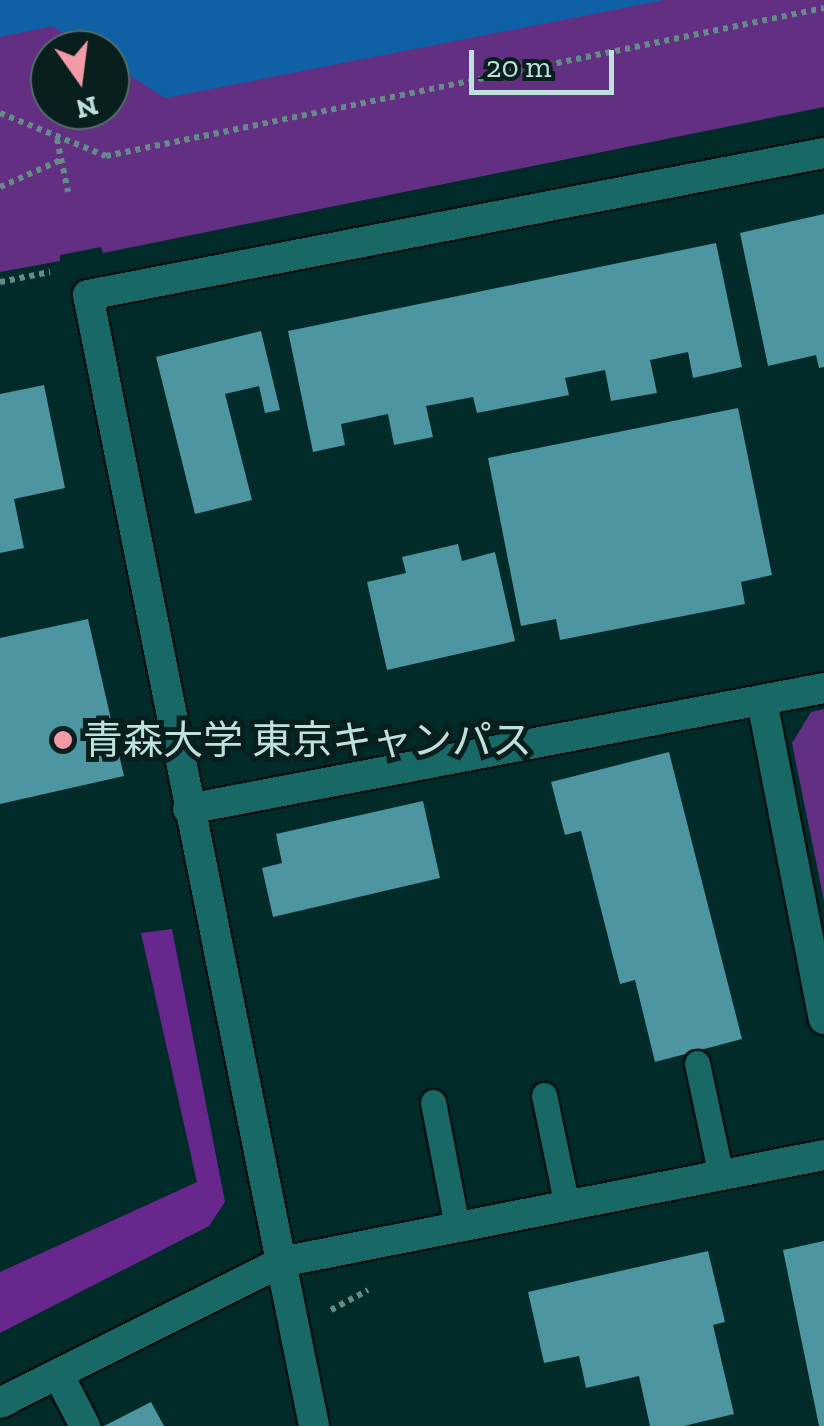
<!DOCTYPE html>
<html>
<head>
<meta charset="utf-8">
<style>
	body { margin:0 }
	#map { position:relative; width:824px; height:1426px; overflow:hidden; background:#012b29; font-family:"Zilla Slab","Noto Sans JP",serif }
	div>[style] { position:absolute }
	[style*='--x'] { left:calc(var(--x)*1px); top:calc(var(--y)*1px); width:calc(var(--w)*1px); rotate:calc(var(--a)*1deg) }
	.green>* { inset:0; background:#632f82 }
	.forest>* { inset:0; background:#68278d }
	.water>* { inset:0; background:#0f60a4 }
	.building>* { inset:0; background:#4d95a1 }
	.path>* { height:6px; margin-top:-3px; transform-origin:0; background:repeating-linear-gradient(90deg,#658b89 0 5px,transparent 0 10px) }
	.roads { filter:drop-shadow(2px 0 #001110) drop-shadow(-2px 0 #001110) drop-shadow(0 2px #001110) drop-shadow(0 -2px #001110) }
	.service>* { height:25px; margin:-12.5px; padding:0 12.5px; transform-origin:12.5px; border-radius:12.5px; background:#186965 }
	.minor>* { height:30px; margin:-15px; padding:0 15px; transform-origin:15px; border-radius:15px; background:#186965 }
	.tertiary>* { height:30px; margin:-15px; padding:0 15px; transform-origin:15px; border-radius:15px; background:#186965 }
	.dots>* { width:28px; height:28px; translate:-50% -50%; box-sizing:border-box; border:5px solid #081f1e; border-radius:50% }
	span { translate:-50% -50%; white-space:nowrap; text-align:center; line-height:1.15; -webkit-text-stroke:10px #081f1e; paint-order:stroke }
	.poi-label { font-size:40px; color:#bee1de }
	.left { translate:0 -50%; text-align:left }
	.north { position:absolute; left:30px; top:30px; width:100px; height:100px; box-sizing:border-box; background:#081f1e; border:2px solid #516d6b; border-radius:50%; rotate:166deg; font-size:28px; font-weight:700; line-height:40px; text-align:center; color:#bee1de }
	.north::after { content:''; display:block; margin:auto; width:35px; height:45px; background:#f39aa7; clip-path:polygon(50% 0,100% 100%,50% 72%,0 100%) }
	.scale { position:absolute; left:469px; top:50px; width:145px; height:45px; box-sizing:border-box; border:5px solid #bee1de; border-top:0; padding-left:12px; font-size:30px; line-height:35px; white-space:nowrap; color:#bee1de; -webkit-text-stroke:8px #081f1e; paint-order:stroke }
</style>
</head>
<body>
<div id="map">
	<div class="green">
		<div style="clip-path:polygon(evenodd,0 0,824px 0,824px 107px,103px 253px,101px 247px,60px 255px,60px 261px,0 272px,0 0,50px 50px,110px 50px,110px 110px,50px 110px,50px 50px)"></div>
		<div style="clip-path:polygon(824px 709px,824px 901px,792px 743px,811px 712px)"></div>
	</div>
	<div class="forest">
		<div style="clip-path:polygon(172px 929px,225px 1202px,209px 1226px,0 1333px,0 1272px,197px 1182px,141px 933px)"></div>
	</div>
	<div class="water">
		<div style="clip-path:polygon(0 0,664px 0,165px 98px,110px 63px,110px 50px,90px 50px,52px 26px,0 37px)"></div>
	</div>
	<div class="building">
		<div style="clip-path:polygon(824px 214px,824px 367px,819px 368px,816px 355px,768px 366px,740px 233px)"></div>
		<div style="clip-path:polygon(716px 243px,742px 367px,693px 378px,688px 352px,650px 360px,657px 393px,611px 401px,605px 370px,565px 378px,569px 395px,477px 413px,473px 397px,426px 406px,433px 437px,394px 445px,388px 414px,341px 424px,345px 445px,313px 452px,288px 331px)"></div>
		<div style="clip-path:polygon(261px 331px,280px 410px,265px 413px,259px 386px,225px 394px,252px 500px,195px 514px,156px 357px)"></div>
		<div style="clip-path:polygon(44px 385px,65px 488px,14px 499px,24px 548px,0 553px,0 394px)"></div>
		<div style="clip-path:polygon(738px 408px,772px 575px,741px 582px,745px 604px,560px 640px,556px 619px,521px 626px,488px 458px)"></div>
		<div style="clip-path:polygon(458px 544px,462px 561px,495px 552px,515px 641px,387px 670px,367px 582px,406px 573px,402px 557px)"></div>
		<div style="clip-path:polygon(88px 619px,124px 776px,0 804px,0 638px)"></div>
		<div style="clip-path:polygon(669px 752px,742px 1039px,655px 1062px,635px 980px,620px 984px,581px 831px,565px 835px,551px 782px)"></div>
		<div style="clip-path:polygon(423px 801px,440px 878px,273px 917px,262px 868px,282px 863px,276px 834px)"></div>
		<div style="clip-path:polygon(824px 1241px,824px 1426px,819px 1426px,783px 1250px)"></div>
		<div style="clip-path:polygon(708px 1251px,725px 1322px,713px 1325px,734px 1414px,684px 1426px,650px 1426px,639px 1376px,586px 1388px,579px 1356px,544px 1363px,528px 1292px)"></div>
		<div style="clip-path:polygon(151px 1402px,164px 1426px,104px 1426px)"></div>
	</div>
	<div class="path">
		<div style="--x:0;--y:113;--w:114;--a:22.1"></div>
		<div style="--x:106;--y:156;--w:733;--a:-11.65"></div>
		<div style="--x:57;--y:139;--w:54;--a:78.3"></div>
		<div style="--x:0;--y:187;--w:67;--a:-23.9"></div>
		<div style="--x:0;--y:282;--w:51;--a:-11.3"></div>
		<div style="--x:331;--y:1310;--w:42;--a:-28.4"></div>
	</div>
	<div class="roads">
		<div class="service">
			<div style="--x:697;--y:1063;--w:116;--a:78"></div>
			<div style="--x:544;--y:1095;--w:113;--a:78.3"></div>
			<div style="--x:433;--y:1102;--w:127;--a:79.1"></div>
		</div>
		<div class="minor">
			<div style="--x:762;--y:701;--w:324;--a:79"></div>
			<div style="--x:188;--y:809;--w:647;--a:-10.77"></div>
			<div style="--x:281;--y:1262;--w:167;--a:78.6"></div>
			<div style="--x:58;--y:1374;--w:59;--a:62.6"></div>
		</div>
		<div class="tertiary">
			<div style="--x:281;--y:1262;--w:986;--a:-101.29"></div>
			<div style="--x:88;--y:295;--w:750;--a:-10.92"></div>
			<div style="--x:0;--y:1403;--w:314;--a:-26.6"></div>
			<div style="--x:281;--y:1262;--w:553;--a:-11.15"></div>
		</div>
	</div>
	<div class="dots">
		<div style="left:63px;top:740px;background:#f39aa7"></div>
	</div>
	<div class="poi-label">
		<span class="left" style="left:83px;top:740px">青森大学 東京キャンパス</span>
	</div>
	<div class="north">N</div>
	<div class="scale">20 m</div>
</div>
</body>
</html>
